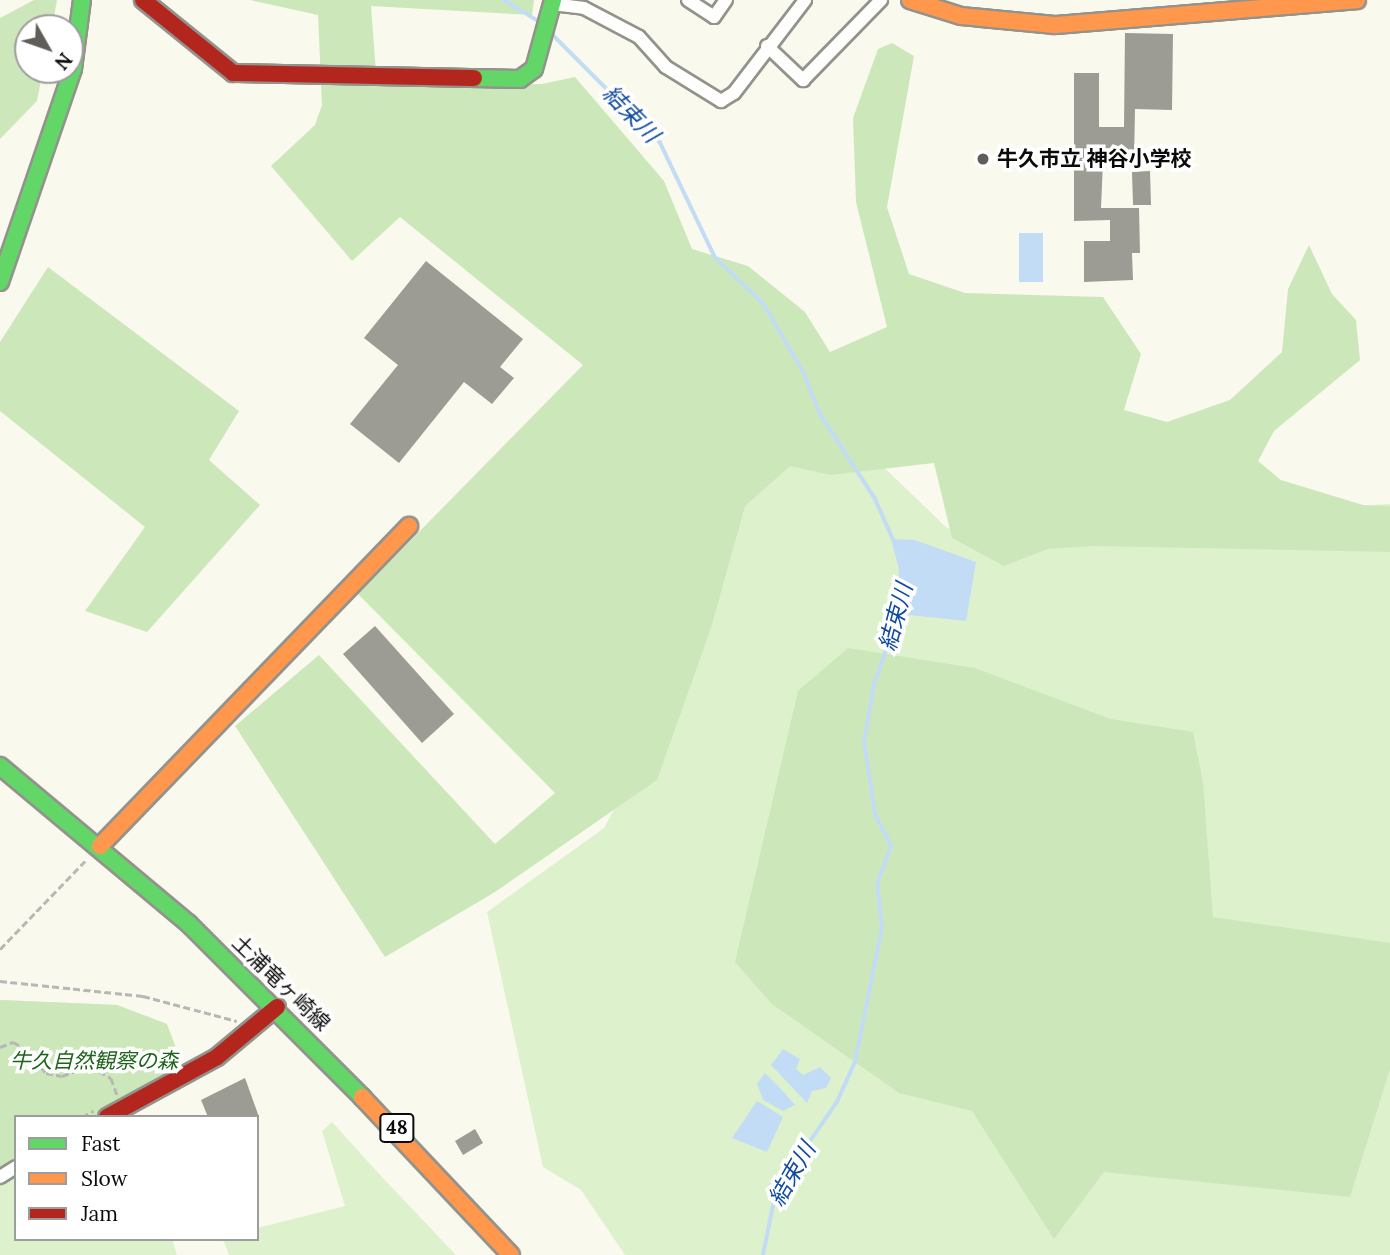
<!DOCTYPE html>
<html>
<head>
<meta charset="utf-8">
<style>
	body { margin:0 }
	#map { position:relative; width:1390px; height:1255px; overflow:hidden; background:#faf9ed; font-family:Lora,"Noto Sans JP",serif }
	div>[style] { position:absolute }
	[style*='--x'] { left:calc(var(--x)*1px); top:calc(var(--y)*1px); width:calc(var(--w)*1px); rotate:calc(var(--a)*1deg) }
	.green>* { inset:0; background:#ddf1cc }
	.forest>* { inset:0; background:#cce8ba }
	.water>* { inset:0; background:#c2dcf5 }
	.stream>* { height:3.5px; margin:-1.75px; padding:0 1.75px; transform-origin:1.75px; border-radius:1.75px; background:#c2dcf5 }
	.building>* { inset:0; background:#9c9b94 }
	.path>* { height:2.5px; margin-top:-1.25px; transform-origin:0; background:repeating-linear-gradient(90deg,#b7b7b5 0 7px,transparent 0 10.5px) }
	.roads { filter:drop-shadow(2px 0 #93928d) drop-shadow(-2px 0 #93928d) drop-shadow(0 2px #93928d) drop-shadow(0 -2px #93928d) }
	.street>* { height:12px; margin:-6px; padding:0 6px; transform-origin:6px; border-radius:6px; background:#fefefc }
	.fast>* { height:16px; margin:-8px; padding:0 8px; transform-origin:8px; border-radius:8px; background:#63d668 }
	.slow>* { height:16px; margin:-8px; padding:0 8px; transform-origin:8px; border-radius:8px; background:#ff974d }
	.jam>* { height:16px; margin:-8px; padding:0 8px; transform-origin:8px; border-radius:8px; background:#b3261e }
	.dots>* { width:19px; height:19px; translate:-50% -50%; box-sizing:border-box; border:4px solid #fff; border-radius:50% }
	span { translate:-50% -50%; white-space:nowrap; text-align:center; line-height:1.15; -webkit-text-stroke:7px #fff; paint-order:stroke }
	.shield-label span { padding:2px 5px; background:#fff; border:2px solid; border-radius:5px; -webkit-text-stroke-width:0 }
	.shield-label { font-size:19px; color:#0b0b0b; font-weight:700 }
	.poi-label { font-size:21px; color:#0b0b0b; font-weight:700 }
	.left { translate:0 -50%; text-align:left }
	.street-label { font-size:21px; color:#0b0b0b }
	.park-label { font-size:21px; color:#1d6419; font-style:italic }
	.water-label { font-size:23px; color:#104ba0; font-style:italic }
	.legend { position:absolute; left:14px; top:1115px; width:245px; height:126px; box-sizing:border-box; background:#fff; border:2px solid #9d9d9d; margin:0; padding:9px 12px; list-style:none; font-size:21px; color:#0b0b0b }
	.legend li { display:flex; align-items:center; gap:14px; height:35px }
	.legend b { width:35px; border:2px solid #9d9d9d }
	.north { position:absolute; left:14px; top:14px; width:70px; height:70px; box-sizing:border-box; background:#fff; border:2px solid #9d9d9d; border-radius:50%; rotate:130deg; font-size:19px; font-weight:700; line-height:28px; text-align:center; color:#0b0b0b }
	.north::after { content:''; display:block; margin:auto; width:24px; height:32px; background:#5f5e5a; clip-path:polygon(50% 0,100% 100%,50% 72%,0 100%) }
</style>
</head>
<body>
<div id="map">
	<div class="green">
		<div style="clip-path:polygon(738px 423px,846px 431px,947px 528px,1390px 504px,1390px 1255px,625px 1255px,581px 1190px,543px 1167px,487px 912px,604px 828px,673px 701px)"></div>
		<div style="clip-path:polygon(0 1000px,117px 1005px,167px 1024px,124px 1108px,127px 1117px,16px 1117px,16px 1239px,172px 1239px,177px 1255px,0 1255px)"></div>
		<div style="clip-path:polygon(332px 1122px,381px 1176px,456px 1255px,229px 1255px,223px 1239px,257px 1239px,257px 1228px,345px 1206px,322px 1131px)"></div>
	</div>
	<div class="forest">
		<div style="clip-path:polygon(34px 0,57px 0,52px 28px,28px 28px,28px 70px,43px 70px,37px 101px,0 139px,0 18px)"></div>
		<div style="clip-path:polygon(250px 0,534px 0,532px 15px,371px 6px,377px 86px,542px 84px,575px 77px,664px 181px,692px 249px,748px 266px,805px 312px,830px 352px,887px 327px,856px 202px,853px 118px,878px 49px,892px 43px,914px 56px,887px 207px,909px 274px,965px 293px,1103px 297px,1141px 354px,1124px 410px,1167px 422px,1230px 400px,1282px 352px,1288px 289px,1309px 245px,1332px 294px,1356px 320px,1360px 360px,1274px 431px,1258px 461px,1281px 480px,1363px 505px,1390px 506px,1390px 552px,1093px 546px,1048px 549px,1004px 566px,952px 538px,934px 463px,830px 475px,790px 466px,745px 506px,711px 628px,657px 780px,495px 892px,385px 957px,235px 726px,319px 655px,495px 844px,555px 793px,358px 594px,583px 365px,400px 217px,352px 261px,271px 166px,315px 125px,322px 105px,318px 15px)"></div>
		<div style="clip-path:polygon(48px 267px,239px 411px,209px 460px,260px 505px,147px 632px,85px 611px,145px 527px,0 411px,0 342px)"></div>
		<div style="clip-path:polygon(848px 648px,975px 668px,1111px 719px,1193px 732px,1203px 783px,1213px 917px,1390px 943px,1390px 1069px,1350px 1197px,1104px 1172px,1054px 1239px,972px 1111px,899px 1093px,772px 1004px,735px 962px,798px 691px)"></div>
		<div style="clip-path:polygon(0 1000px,117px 1005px,167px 1024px,186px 1074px,107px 1117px,16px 1117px,16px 1167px,0 1177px)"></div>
	</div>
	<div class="water">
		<div style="clip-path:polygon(1019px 233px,1043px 233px,1043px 282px,1019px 282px)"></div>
		<div style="clip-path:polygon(891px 539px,915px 540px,976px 562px,966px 621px,891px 613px,890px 592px,898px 585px,899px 569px)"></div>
		<div style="clip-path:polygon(783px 1049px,800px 1059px,796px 1069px,803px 1075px,820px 1067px,831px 1078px,826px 1088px,812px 1091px,807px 1103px,771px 1065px)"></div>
		<div style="clip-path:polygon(765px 1073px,780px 1088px,795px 1105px,783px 1111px,763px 1100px,757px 1084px)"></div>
		<div style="clip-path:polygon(757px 1101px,783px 1117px,767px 1152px,732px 1138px)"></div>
	</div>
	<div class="stream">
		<div style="--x:504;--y:0;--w:42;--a:31.4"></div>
		<div style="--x:550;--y:32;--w:156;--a:45"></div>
		<div style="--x:660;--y:142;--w:127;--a:64.4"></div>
		<div style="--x:715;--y:257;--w:68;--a:43.8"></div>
		<div style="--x:764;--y:304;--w:78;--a:59.8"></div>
		<div style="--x:803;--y:371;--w:48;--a:67.8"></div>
		<div style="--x:821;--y:415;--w:99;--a:57"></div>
		<div style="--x:875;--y:498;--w:47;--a:66.2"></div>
		<div style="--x:763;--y:1255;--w:65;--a:-78.5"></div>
		<div style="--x:776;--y:1191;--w:108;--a:-55.6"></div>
		<div style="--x:837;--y:1102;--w:44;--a:-65.8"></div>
		<div style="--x:855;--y:1062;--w:137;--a:-78.6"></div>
		<div style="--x:882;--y:928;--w:45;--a:-96.3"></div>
		<div style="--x:877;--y:883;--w:40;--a:-69"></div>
		<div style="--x:891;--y:846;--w:36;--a:-117"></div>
		<div style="--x:875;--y:814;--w:73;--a:-98.7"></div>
		<div style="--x:864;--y:742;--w:59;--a:-80.2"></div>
		<div style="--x:874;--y:684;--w:77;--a:-70.4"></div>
	</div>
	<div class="building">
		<div style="clip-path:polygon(1125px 33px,1173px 34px,1172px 110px,1135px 109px,1134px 162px,1103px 161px,1101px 208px,1139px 208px,1140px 253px,1132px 253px,1133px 280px,1084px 282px,1084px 241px,1110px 241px,1110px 220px,1074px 221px,1074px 73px,1099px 73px,1099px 127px,1124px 127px)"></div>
		<div style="clip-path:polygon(1150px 171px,1151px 205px,1133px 205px,1132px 172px)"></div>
		<div style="clip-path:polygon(426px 261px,523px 339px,500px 367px,514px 378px,492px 404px,464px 382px,399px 463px,350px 424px,398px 365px,364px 338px)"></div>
		<div style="clip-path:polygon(375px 626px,454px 714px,422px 743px,343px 654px)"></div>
		<div style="clip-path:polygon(245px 1078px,259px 1117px,208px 1117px,201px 1100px)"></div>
		<div style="clip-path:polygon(475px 1129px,483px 1143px,463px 1155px,455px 1141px)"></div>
	</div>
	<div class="path">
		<div style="--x:0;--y:949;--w:125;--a:-46"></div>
		<div style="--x:0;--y:981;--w:144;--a:6"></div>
		<div style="--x:143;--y:996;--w:97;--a:14.9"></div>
		<div style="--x:0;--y:1047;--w:14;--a:-21"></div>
		<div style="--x:13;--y:1042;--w:17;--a:28"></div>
		<div style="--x:28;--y:1050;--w:29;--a:52"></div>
		<div style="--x:46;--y:1073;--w:16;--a:11"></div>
		<div style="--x:62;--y:1076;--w:30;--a:-20"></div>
		<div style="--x:90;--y:1066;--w:24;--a:30"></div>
		<div style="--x:111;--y:1078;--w:20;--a:70"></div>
		<div style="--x:82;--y:1117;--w:13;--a:-29"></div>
	</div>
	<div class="roads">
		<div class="street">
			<div style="--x:688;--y:0;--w:31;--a:33"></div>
			<div style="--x:714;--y:17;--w:21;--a:-55"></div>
			<div style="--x:552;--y:4;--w:32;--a:7"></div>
			<div style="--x:584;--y:8;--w:62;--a:27.8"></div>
			<div style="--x:639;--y:37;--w:40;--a:48"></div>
			<div style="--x:666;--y:67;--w:65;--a:31.7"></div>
			<div style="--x:721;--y:101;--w:15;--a:-32"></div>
			<div style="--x:734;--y:93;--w:117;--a:-52.6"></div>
			<div style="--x:767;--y:46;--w:50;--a:43.4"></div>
			<div style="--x:803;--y:80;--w:112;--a:-45.7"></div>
			<div style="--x:0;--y:1177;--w:19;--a:-32"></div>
		</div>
		<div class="fast">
			<div style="--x:474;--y:78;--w:46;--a:1.2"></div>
			<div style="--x:520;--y:79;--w:17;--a:-36"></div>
			<div style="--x:534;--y:69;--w:72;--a:-74.6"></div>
			<div style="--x:0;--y:282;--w:225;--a:-71.1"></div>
			<div style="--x:73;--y:69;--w:70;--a:-82.6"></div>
			<div style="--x:0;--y:766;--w:246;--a:39.9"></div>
			<div style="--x:189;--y:924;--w:245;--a:45"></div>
		</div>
		<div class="slow">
			<div style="--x:910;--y:0;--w:53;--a:17.4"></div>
			<div style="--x:961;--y:16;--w:94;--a:5.5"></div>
			<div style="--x:1055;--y:25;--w:303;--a:-4.7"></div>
			<div style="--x:100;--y:846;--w:445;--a:-46"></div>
			<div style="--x:362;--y:1097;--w:217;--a:46.7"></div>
		</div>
		<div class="jam">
			<div style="--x:143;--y:0;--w:116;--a:39"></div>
			<div style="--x:233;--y:73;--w:241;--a:1.2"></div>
			<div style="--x:107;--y:1117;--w:125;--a:-28.6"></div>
			<div style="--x:217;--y:1057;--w:78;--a:-39.8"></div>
		</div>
	</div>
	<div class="dots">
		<div style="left:983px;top:159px;background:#5f5e5a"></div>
	</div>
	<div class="shield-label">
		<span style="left:397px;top:1128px">48</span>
	</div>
	<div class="poi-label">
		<span class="left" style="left:997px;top:159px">牛久市立 神谷小学校</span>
	</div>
	<div class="street-label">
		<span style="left:281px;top:983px;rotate:44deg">土浦竜ヶ崎線</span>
	</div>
	<div class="park-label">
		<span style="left:94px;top:1061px">牛久自然観察の森</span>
	</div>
	<div class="water-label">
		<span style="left:631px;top:114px;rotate:46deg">結束川</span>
		<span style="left:896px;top:617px;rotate:-75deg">結束川</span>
		<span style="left:792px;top:1174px;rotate:-60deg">結束川</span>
	</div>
	<ul class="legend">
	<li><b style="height:9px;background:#63d668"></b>Fast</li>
	<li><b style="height:9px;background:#ff974d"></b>Slow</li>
	<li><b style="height:9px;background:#b3261e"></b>Jam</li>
	</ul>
	<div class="north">N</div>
</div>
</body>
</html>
